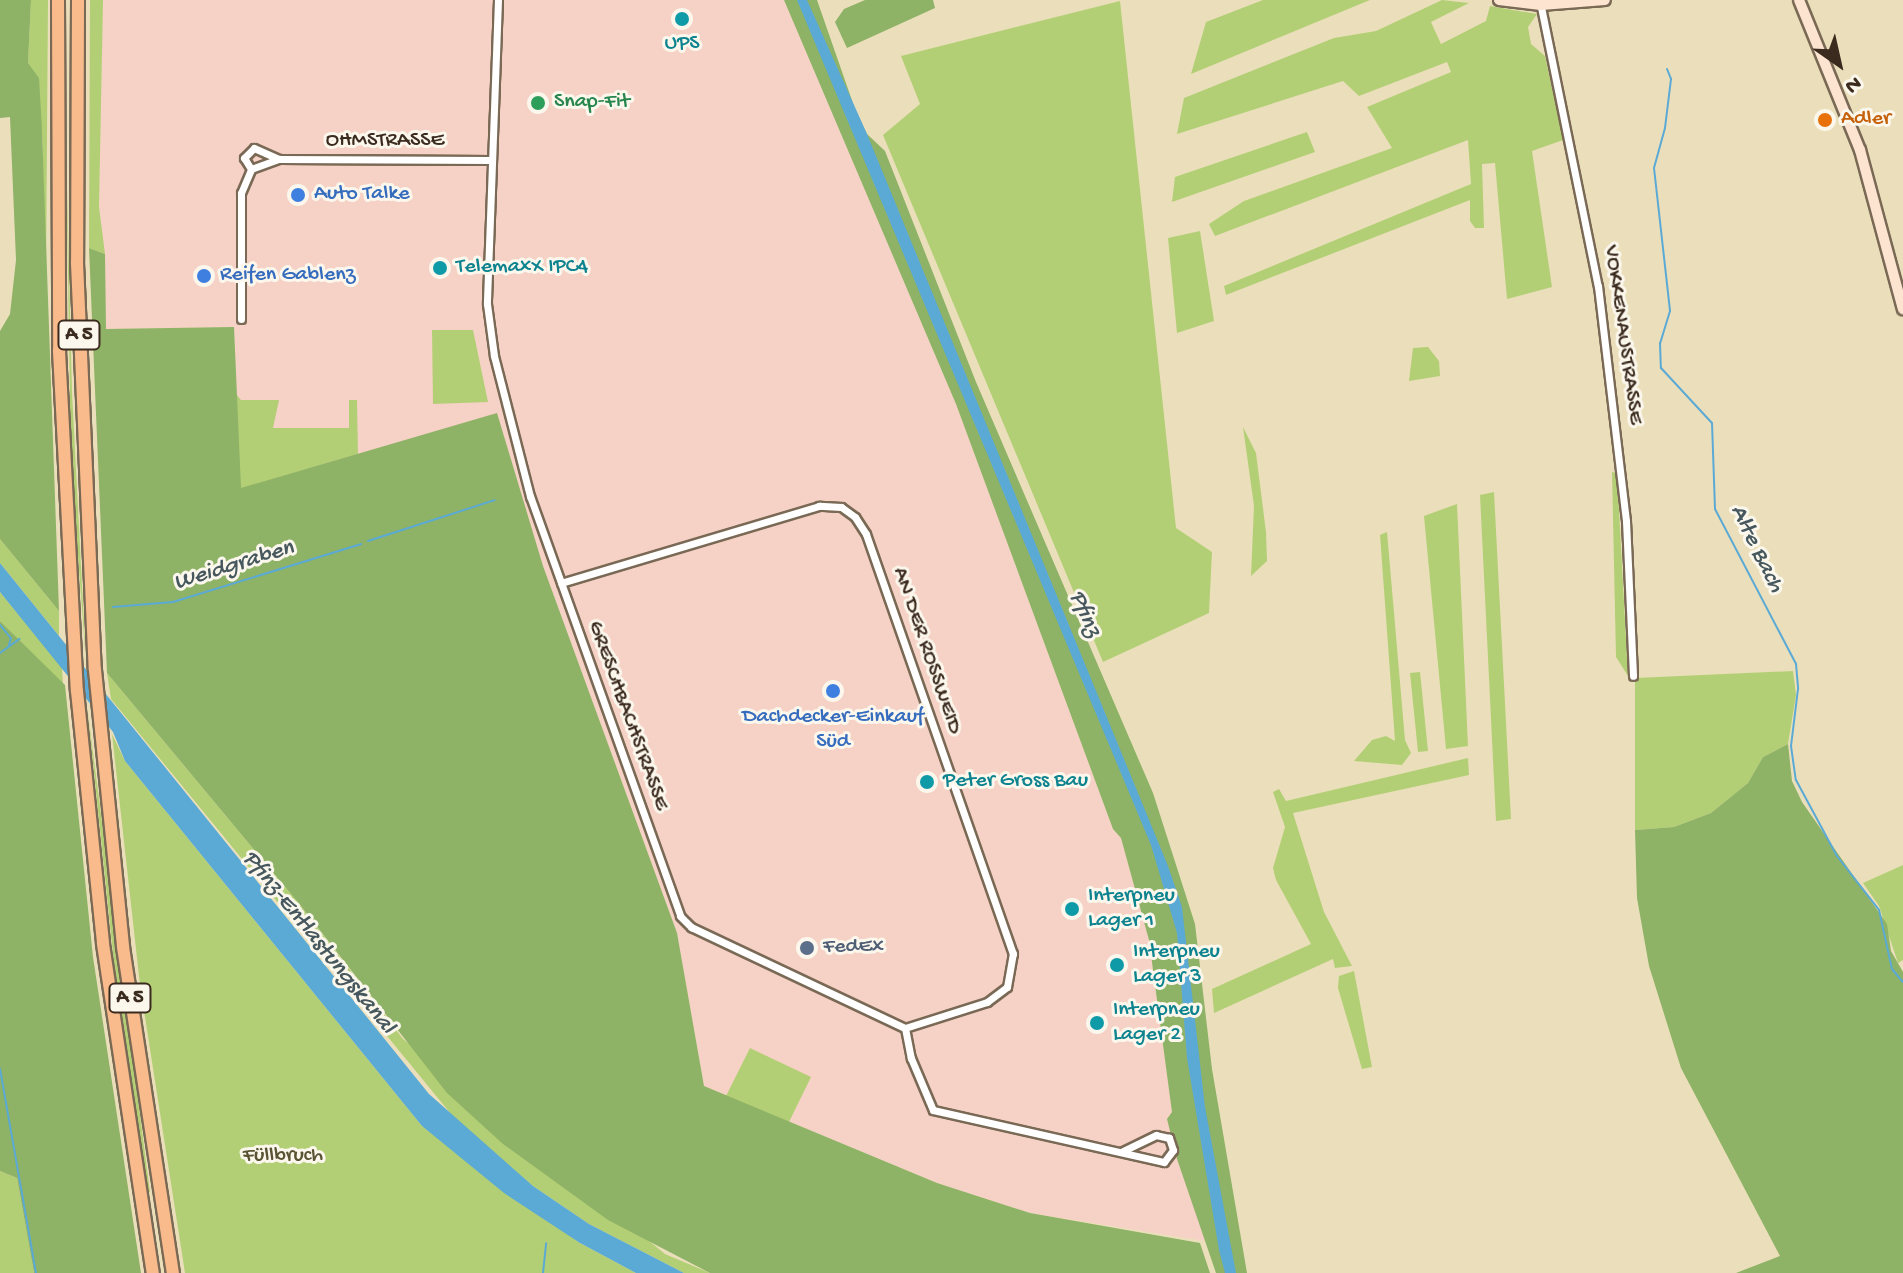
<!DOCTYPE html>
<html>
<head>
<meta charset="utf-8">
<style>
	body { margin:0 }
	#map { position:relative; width:1903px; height:1273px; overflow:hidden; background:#ebdfbb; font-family:"Gochi Hand",sans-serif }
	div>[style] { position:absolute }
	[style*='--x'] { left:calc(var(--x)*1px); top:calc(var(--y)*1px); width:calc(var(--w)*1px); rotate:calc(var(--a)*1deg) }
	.built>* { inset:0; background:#f6d1c5 }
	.green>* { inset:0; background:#b3cf75 }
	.forest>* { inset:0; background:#8eb266 }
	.water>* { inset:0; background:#5baad5 }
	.stream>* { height:2px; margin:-1px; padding:0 1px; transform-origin:1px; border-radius:1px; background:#5baad5 }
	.roads { filter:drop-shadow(2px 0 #796955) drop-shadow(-2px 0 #796955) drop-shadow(0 2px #796955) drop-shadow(0 -2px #796955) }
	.minor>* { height:7px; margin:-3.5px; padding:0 3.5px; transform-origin:3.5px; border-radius:3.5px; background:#fff }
	.secondary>* { height:10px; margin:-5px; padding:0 5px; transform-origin:5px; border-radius:5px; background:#fde4d1 }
	.motorway>* { height:12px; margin:-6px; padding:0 6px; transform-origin:6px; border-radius:6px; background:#fabb8c }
	.dots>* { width:22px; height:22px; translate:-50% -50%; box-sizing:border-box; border:4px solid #fbf7ec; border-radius:50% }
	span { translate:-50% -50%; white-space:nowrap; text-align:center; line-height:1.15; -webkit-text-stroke:6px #fbf7ec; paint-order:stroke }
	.shield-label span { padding:2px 6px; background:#fbf7ec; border:2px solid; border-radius:6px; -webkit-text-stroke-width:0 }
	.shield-label { font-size:20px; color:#3b2a1e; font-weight:700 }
	.culture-label { font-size:22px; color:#0d838f }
	.left { translate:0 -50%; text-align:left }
	.leisure-label { font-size:22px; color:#27864d }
	.food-label { font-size:22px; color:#c56008 }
	.street-label { font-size:22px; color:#3b2a1e }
	.shop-label { font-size:22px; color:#366cbe }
	.service-label { font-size:22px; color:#4e5e75 }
	.park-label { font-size:22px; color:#595334 }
	.water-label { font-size:24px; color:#46575e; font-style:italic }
	.north { position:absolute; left:1799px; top:24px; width:80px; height:80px; -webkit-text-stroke:6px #fbf7ec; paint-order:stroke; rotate:146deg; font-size:22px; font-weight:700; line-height:32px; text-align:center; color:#3b2a1e }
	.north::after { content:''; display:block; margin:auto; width:28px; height:36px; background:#3b2a1e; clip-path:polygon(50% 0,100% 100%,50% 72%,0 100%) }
</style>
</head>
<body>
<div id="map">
	<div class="built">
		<div style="clip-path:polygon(103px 0,784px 0,956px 404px,1113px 829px,1121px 838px,1149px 940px,1172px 1112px,1167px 1119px,1206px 1241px,1030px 1213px,937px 1183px,704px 1086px,677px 933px,519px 501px,497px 414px,240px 489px,234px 327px,106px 329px,99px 207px)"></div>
	</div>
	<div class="green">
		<div style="clip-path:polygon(31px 0,48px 0,46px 280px,42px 129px,28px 63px)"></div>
		<div style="clip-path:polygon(90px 0,103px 0,99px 207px,105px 254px,89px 248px)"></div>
		<div style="clip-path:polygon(1263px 0,1370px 0,1191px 74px,1206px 22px)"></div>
		<div style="clip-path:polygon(1442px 0,1469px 3px,1431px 22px,1441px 44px,1486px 21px,1490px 6px,1537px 14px,1528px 27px,1531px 44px,1545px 56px,1563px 140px,1532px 151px,1552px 287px,1507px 299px,1495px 163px,1482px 164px,1484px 228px,1475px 228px,1470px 221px,1470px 200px,1226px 295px,1224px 286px,1471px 184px,1468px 140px,1215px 236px,1209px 224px,1244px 201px,1392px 148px,1367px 107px,1451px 72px,1447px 62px,1359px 96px,1343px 81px,1177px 134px,1184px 98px,1334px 38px,1376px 31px)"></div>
		<div style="clip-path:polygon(1120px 1px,1176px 528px,1212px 552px,1209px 613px,1103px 662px,883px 135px,920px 104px,901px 56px)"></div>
		<div style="clip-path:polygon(1307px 132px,1315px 152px,1172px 202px,1175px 177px)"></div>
		<div style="clip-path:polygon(66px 147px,72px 392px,86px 663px,71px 461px)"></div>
		<div style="clip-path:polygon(1200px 231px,1214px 321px,1177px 333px,1168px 238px)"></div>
		<div style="clip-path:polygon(432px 330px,473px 330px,488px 402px,433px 404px)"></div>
		<div style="clip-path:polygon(1428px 347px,1439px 361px,1440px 376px,1409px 381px,1413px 348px)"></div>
		<div style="clip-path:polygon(236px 394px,241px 400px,279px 400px,273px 428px,349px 428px,349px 400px,357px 400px,358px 454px,240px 489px)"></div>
		<div style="clip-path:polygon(1243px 427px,1256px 453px,1266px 532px,1267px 561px,1251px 576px,1254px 506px)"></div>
		<div style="clip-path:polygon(1612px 472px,1617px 473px,1628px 676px,1616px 657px)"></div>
		<div style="clip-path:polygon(1494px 492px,1511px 819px,1496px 821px,1480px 495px)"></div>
		<div style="clip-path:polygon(1457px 504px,1468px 746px,1446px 749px,1424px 516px)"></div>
		<div style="clip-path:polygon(1387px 532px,1405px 740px,1411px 753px,1402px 765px,1354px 761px,1372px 740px,1386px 736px,1395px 741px,1380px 535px)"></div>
		<div style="clip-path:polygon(0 539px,59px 611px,59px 636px,0 563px)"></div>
		<div style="clip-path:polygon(0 592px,62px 667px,63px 685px,0 621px)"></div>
		<div style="clip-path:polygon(1793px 671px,1796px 695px,1788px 744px,1763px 757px,1748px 783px,1711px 813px,1674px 827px,1635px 830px,1635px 678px)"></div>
		<div style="clip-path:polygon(1420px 672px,1428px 751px,1418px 752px,1410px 673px)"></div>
		<div style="clip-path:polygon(107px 673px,301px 906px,403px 1039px,665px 1254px,710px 1273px,684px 1273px,589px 1224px,533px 1186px,460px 1125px,111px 699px)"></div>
		<div style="clip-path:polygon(87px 706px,150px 1192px,148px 1193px,114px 963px)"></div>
		<div style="clip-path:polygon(112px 734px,125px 761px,422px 1126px,580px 1243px,636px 1273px,185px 1273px,140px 985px)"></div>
		<div style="clip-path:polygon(1468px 758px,1469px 775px,1293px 813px,1324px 912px,1352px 966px,1335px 968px,1333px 959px,1214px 1013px,1212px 989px,1311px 944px,1276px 880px,1273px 868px,1285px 827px,1273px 792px,1279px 789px,1286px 801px)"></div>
		<div style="clip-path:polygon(1903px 865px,1903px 960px,1898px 963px,1879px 906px,1863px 883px)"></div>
		<div style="clip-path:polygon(1354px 971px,1372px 1067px,1362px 1069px,1338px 988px,1339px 976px)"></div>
		<div style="clip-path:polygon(750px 1048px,811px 1077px,789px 1122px,726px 1096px)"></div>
		<div style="clip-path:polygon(0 1171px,17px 1178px,34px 1273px,0 1273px)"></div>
	</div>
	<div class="forest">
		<div style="clip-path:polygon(0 0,31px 0,28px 63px,39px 78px,42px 129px,59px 611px,0 539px,0 331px,10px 314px,16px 260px,10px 117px,0 118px)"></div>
		<div style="clip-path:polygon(784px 0,817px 0,855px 109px,867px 134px,885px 151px,976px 382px,1153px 793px,1195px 924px,1212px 1069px,1247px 1273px,1216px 1273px,1177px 1159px,1167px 1119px,1172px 1112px,1149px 940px,1121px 838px,1113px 829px,956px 404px)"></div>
		<div style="clip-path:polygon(865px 0,933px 0,935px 8px,847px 48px,835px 22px,844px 9px)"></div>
		<div style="clip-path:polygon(89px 248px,105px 254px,106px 329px,234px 327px,241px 488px,497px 413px,543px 566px,677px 933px,704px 1086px,937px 1183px,1030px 1213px,1200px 1243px,1210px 1273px,710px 1273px,608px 1220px,503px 1144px,447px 1093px,301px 906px,107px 673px)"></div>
		<div style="clip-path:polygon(0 621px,65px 685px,93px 957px,141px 1273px,34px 1273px,17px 1178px,0 1171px)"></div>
		<div style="clip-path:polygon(1788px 744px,1792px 781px,1802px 802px,1887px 924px,1891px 951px,1903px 972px,1903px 1273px,1736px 1273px,1780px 1256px,1681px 1068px,1649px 966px,1637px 898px,1635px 830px,1674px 827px,1711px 813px,1748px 783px,1763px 757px)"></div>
	</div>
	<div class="water">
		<div style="clip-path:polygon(797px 0,807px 0,867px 134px,1168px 866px,1182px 907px,1205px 1107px,1236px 1273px,1225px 1273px,1219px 1250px,1187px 1058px,1177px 933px,1151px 845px)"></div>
		<div style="clip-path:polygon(0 563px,429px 1094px,533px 1186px,589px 1224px,684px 1273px,636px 1273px,580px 1243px,504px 1193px,422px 1126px,125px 761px,113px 732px,0 592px)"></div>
	</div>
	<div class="stream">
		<div style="--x:1667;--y:69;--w:11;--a:68"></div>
		<div style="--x:1671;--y:79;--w:49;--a:97"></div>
		<div style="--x:1665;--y:128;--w:41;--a:105.4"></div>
		<div style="--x:1654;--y:168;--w:144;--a:83.6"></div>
		<div style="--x:1670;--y:311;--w:34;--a:107"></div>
		<div style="--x:1660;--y:343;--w:25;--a:88"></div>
		<div style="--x:1661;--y:368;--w:75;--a:47.2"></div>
		<div style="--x:1712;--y:423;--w:86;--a:88"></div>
		<div style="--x:1715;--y:509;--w:175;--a:62.4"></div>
		<div style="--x:1796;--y:664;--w:25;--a:85"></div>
		<div style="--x:1798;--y:689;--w:57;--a:97"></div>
		<div style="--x:1791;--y:746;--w:34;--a:82"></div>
		<div style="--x:1796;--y:780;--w:86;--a:61.7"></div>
		<div style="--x:1837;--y:856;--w:68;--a:52.1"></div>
		<div style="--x:1879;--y:910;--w:60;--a:77.6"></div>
		<div style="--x:1892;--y:969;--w:17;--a:50"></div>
		<div style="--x:368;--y:541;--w:133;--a:-17.9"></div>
		<div style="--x:113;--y:607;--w:60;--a:-4.8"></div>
		<div style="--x:173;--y:602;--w:197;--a:-17.1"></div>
		<div style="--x:0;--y:625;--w:17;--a:50"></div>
		<div style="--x:11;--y:638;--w:7;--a:106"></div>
		<div style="--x:0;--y:653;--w:24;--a:-36"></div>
		<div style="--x:0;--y:1069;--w:207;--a:80"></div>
		<div style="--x:543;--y:1273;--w:30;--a:-84"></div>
	</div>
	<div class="roads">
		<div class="minor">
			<div style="--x:498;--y:0;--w:304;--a:92.1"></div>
			<div style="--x:487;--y:304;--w:52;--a:82.3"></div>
			<div style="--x:494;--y:356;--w:145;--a:75.6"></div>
			<div style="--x:530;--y:496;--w:446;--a:70.3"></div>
			<div style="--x:680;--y:916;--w:16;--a:45"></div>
			<div style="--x:691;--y:927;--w:237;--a:25.3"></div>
			<div style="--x:905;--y:1028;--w:86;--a:-17.6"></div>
			<div style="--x:987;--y:1002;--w:25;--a:-37"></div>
			<div style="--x:1007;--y:987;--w:34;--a:-80"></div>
			<div style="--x:1013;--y:954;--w:445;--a:-109.3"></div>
			<div style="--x:866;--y:534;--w:20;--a:-123"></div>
			<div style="--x:855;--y:517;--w:17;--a:-144"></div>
			<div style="--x:841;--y:507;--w:22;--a:-177"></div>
			<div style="--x:819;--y:506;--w:269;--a:163.4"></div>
			<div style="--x:1540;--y:2;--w:290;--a:78.5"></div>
			<div style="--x:1598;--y:286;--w:237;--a:83.2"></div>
			<div style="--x:1626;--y:521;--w:155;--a:87.4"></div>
			<div style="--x:251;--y:169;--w:13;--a:-122"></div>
			<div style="--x:244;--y:158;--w:14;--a:-45"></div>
			<div style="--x:254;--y:148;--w:27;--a:24"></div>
			<div style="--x:279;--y:159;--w:212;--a:0.3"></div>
			<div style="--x:251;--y:169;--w:30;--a:-20"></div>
			<div style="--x:241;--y:319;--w:126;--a:-90"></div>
			<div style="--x:241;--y:193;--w:26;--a:-67"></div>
			<div style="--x:905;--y:1028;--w:31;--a:79"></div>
			<div style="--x:911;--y:1058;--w:56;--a:67.1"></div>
			<div style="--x:933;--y:1110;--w:237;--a:12.7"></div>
			<div style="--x:1164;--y:1162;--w:15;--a:-53"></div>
			<div style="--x:1173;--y:1150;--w:13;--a:-108"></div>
			<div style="--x:1169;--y:1138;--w:13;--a:-167"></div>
			<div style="--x:1156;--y:1135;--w:37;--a:154"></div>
		</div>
		<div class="secondary">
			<div style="--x:1499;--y:0;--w:42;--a:6.8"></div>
			<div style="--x:1541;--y:5;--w:64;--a:-4.5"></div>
			<div style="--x:1799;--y:0;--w:162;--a:67.9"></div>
			<div style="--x:1860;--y:150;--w:165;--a:74.9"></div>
		</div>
		<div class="motorway">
			<div style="--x:58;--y:0;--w:351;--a:89.8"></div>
			<div style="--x:59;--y:351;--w:340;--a:87"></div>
			<div style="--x:77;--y:691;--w:254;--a:84.1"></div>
			<div style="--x:103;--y:944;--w:333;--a:81.4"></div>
			<div style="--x:78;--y:0;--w:263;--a:90.2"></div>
			<div style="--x:77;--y:263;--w:407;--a:87.5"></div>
			<div style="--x:95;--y:670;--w:278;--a:84.2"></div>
			<div style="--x:123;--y:947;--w:330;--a:81.3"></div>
		</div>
	</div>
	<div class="dots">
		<div style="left:682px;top:19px;background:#0f9aa8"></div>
		<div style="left:538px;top:103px;background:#2e9e5b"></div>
		<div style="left:1825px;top:120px;background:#e8710a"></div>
		<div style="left:298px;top:195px;background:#3f7fe0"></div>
		<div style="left:440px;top:268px;background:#0f9aa8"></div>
		<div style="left:204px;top:276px;background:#3f7fe0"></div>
		<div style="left:833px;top:691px;background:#3f7fe0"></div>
		<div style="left:927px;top:782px;background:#0f9aa8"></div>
		<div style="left:1072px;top:909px;background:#0f9aa8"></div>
		<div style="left:807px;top:948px;background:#5c6f8a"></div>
		<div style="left:1117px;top:965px;background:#0f9aa8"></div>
		<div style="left:1097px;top:1023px;background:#0f9aa8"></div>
	</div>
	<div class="shield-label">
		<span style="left:79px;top:335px">A 5</span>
		<span style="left:130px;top:998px">A 5</span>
	</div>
	<div class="culture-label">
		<span style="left:682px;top:45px">UPS</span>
		<span class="left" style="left:456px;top:268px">TelemaxX IPC4</span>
		<span class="left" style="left:943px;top:782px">Peter Gross Bau</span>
		<span class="left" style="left:1088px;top:909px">Interpneu<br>Lager 1</span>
		<span class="left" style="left:1133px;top:965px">Interpneu<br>Lager 3</span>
		<span class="left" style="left:1113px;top:1023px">Interpneu<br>Lager 2</span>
	</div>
	<div class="leisure-label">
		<span class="left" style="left:554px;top:103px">Snap-Fit</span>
	</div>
	<div class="food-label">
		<span class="left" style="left:1841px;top:120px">Adler</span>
	</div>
	<div class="street-label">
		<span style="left:385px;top:142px">OHMSTRASSE</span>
		<span style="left:1622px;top:335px;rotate:82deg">VOKKENAUSTRASSE</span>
		<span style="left:926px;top:651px;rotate:71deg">AN DER ROSSWEID</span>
		<span style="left:627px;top:716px;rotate:70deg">GRESCHBACHSTRASSE</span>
	</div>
	<div class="shop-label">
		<span class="left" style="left:314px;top:195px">Auto Talke</span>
		<span class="left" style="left:220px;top:276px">Reifen Gablenz</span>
		<span style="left:833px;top:730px">Dachdecker-Einkauf<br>Süd</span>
	</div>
	<div class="service-label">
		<span class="left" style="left:823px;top:948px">FedEx</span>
	</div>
	<div class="park-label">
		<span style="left:283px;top:1157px">Füllbruch</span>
	</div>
	<div class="water-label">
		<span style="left:1756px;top:549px;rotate:64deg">Alte Bach</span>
		<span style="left:234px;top:566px;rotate:-17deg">Weidgraben</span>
		<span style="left:1084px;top:614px;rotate:67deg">Pfinz</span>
		<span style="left:318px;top:943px;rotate:51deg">Pfinz-Entlastungskanal</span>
	</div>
	<div class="north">N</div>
</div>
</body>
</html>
